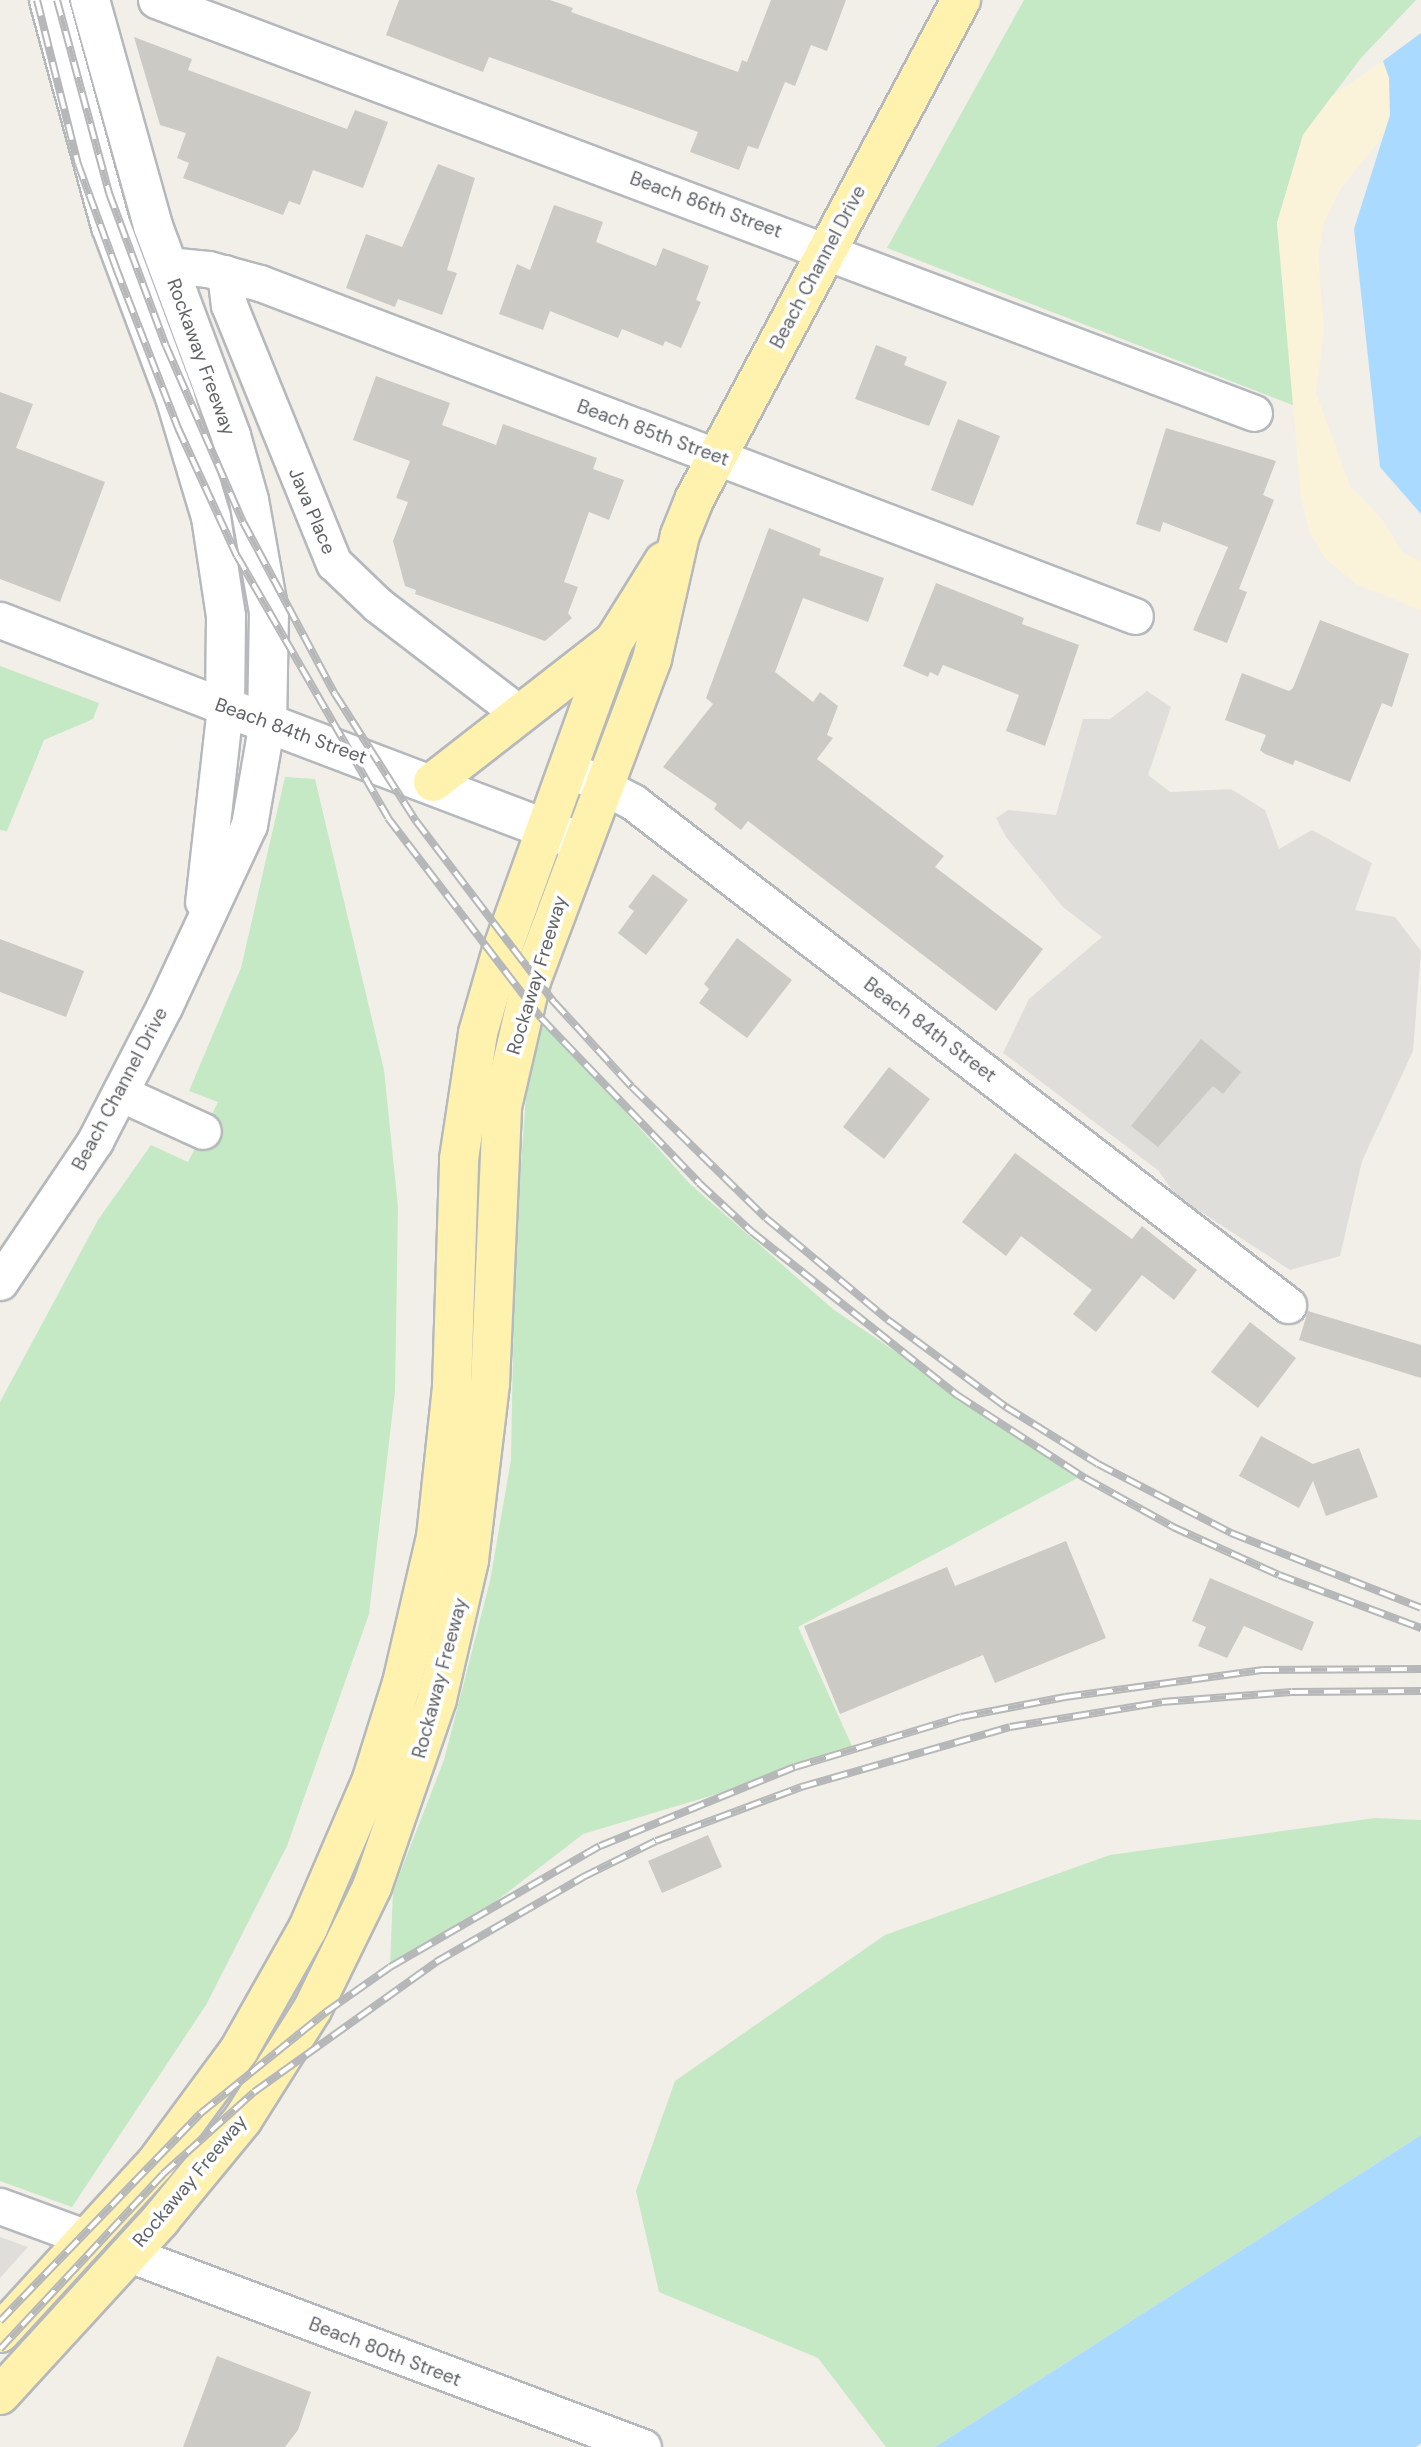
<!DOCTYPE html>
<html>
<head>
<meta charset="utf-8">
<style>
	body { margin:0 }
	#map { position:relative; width:1421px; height:2447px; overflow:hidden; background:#f1efe8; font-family:"DM Sans",sans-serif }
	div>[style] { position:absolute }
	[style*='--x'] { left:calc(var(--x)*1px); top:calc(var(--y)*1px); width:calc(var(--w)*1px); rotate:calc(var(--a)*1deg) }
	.industrial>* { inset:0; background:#e0deda }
	.green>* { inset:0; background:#c5e8c5 }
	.sand>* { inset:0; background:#fbf3d9 }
	.water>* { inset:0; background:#aadaff }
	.building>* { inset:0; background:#cccac5 }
	.roads { filter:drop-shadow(2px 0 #b5b8bc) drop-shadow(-2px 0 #b5b8bc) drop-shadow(0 2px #b5b8bc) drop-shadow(0 -2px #b5b8bc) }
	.street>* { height:35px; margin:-17.5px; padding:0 17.5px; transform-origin:17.5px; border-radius:17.5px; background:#fff }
	.secondary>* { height:38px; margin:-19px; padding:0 19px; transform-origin:19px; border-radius:19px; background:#fff }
	.primary>* { height:38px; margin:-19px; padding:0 19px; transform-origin:19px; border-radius:19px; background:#fff2af }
	.rail>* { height:8px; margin-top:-4px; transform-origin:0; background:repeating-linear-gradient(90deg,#fff 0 16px,#b6b7b8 0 32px); box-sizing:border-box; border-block:2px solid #b6b7b8 }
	span { translate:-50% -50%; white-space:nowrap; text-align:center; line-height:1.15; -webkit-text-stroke:7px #fff; paint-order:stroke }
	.street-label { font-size:19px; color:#5f6368 }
</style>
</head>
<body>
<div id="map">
	<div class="industrial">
		<div style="clip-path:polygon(1147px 691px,1171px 707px,1148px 775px,1170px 792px,1231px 789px,1265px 810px,1279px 849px,1312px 830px,1372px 863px,1355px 910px,1395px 917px,1421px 951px,1413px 1051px,1362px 1161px,1340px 1256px,1290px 1270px,1175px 1195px,1159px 1171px,1003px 1053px,1029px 999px,1102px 937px,1063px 907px,1006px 837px,996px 818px,1008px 810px,1056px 815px,1083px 719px,1110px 719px)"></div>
		<div style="clip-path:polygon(0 2237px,28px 2247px,0 2278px)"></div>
	</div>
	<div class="green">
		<div style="clip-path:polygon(1024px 0,1416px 0,1361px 58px,1303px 135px,1277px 223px,1295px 406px,887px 248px)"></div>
		<div style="clip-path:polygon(0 666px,99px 703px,93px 719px,44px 740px,7px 831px,0 830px)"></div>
		<div style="clip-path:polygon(285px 777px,315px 779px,384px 1070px,398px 1207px,395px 1391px,369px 1614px,287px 1846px,206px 2005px,72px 2207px,0 2181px,0 1402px,98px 1220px,151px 1145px,188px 1162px,218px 1102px,189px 1091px,241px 968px)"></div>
		<div style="clip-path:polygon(541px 1018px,690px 1184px,834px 1310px,1081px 1476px,798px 1627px,852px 1746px,737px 1788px,583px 1834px,490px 1906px,390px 1967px,393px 1891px,444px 1760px,490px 1581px,511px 1460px,515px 1245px,528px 1070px)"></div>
		<div style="clip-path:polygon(1375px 1818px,1421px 1820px,1421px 2135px,935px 2447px,886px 2447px,818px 2358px,659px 2292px,636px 2191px,675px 2081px,885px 1935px,1110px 1855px)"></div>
	</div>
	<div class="sand">
		<div style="clip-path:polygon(1383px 61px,1389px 78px,1390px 115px,1384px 135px,1341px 188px,1324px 222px,1318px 259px,1324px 328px,1316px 393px,1350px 486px,1381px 518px,1403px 553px,1421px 561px,1421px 610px,1356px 584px,1325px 558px,1310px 533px,1301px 497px,1277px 223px,1303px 135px,1332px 96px)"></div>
	</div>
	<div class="water">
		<div style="clip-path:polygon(1421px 33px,1421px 514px,1380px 467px,1354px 229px,1390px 115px,1389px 78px,1383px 61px)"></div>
		<div style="clip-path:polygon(1421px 2135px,1421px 2443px,1416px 2447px,935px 2447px)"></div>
	</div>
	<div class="building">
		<div style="clip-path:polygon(399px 0,550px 0,573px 8px,571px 12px,738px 72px,742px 60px,747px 62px,771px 0,846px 0,827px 51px,811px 45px,795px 86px,785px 82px,758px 149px,748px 146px,739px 170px,690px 152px,698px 132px,489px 57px,483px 72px,386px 35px)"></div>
		<div style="clip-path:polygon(134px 37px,192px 59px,188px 70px,347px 129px,355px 110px,388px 122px,363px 188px,313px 170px,300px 205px,289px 201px,283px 215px,183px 178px,189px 163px,177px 158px,186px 133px,160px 125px)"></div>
		<div style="clip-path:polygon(438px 164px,475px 178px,447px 270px,457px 273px,442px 315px,398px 299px,395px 307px,346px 288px,366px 234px,402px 247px)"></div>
		<div style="clip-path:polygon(554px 205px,603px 222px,596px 242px,656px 266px,663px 248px,709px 266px,696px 300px,701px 302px,681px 348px,665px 341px,663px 346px,622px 329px,618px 338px,550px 311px,543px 330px,499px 314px,517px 264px,530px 270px)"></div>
		<div style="clip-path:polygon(876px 345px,907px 357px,904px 365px,947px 382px,929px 426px,855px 399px)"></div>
		<div style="clip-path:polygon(376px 376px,450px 403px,442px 425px,496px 445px,503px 424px,597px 458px,593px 469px,624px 480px,609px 520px,589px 512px,564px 582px,578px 587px,568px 613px,572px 618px,545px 641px,415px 594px,416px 590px,405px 586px,393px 541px,408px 502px,396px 498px,410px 461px,353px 440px)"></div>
		<div style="clip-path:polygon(0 392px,33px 404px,16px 448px,105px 482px,60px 602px,0 579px)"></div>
		<div style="clip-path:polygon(958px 419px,1000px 436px,973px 506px,931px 490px)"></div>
		<div style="clip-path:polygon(1166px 428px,1276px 461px,1263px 495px,1274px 500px,1239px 589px,1247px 592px,1227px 643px,1193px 630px,1228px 547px,1163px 522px,1160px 532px,1136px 524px)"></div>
		<div style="clip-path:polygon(769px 528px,821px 549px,819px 555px,884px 578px,868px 622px,803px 598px,775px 672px,813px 702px,820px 692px,838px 706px,827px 735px,833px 738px,817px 759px,944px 856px,935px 867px,1043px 949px,996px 1011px,748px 821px,741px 830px,714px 809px,717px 804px,663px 767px,713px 704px,706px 698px)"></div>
		<div style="clip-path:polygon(936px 583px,1024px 618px,1022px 624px,1079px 645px,1045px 746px,1006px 731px,1019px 695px,943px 665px,938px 676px,930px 672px,928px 677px,903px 666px)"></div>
		<div style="clip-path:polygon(1320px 620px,1409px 654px,1392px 707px,1382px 703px,1350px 782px,1295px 760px,1293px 765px,1265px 754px,1260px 750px,1266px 735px,1225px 720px,1242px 673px,1289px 691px,1293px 688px)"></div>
		<div style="clip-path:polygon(653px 874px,688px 900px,646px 955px,618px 933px,634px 911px,628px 907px)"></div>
		<div style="clip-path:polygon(737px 938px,792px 980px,747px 1038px,699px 1003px,709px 989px,704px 984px)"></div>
		<div style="clip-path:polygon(0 939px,84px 971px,66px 1017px,0 992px)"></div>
		<div style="clip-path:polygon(1201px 1039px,1241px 1072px,1223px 1094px,1213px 1086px,1158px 1147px,1131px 1126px)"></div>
		<div style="clip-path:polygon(889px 1067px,930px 1099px,884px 1159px,843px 1127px)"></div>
		<div style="clip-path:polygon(1015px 1153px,1132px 1239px,1142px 1226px,1197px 1270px,1174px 1300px,1142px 1275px,1096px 1332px,1073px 1314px,1092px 1290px,1021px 1236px,1006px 1256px,962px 1222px)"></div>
		<div style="clip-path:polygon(1308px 1311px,1421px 1345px,1421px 1378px,1299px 1340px)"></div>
		<div style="clip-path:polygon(1250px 1322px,1296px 1358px,1258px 1408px,1211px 1372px)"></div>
		<div style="clip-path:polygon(1261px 1436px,1313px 1464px,1359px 1448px,1378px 1497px,1326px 1516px,1313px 1481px,1299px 1508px,1239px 1476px)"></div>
		<div style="clip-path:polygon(1066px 1541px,1106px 1638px,995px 1683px,983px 1655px,840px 1714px,804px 1626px,947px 1567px,955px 1586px)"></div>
		<div style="clip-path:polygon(1210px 1578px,1314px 1622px,1302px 1651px,1244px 1626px,1227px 1658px,1198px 1646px,1206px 1627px,1192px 1621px)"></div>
		<div style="clip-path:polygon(708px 1835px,722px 1867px,662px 1893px,648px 1861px)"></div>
		<div style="clip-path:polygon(217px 2356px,311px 2392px,298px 2430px,285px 2447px,183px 2447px)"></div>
	</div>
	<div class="roads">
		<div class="street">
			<div style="--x:156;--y:0;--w:1173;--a:20.61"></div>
			<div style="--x:167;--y:265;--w:41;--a:5.6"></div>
			<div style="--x:208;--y:269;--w:54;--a:15.1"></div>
			<div style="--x:260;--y:283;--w:936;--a:20.84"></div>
			<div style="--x:225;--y:273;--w:32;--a:83"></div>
			<div style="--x:229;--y:305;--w:279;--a:67.9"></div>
			<div style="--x:334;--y:563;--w:61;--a:43.7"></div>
			<div style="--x:378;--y:605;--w:179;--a:37.5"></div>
			<div style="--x:0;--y:620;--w:241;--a:21.1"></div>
			<div style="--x:225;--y:707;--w:196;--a:96.4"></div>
			<div style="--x:578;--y:773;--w:62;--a:27.8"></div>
			<div style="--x:633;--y:802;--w:826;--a:37.52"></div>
			<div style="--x:120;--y:1093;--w:91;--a:24.6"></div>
			<div style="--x:0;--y:1282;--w:170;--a:-56"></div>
			<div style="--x:95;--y:1141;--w:151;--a:-62.8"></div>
			<div style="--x:164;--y:1007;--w:201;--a:-65"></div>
			<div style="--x:249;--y:825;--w:105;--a:-80.1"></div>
			<div style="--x:0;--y:2206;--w:93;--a:20.2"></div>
			<div style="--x:129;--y:2254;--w:549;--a:20.58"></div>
		</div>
		<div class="secondary">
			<div style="--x:49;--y:0;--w:234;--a:74.7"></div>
			<div style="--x:111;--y:226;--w:183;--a:69.5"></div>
			<div style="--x:175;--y:397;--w:125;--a:73.3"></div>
			<div style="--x:211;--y:517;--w:100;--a:81.4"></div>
			<div style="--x:226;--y:616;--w:91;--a:90.6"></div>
			<div style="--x:225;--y:707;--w:381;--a:20.8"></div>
			<div style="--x:90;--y:0;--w:235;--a:74.4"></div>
			<div style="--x:153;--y:226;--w:224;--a:69.6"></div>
			<div style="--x:231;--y:436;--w:66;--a:74.3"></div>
			<div style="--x:249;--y:500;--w:114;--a:79.9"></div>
			<div style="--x:269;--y:612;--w:110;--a:91"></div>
		</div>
		<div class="primary">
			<div style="--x:433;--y:782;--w:229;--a:-37.9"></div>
			<div style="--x:0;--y:2333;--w:229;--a:-47.5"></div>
			<div style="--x:155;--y:2164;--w:142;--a:-53.6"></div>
			<div style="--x:239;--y:2050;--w:140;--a:-60.5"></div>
			<div style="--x:308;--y:1928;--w:159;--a:-66.7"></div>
			<div style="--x:371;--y:1782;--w:104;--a:-72.6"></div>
			<div style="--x:402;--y:1683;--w:150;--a:-76.9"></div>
			<div style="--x:436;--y:1537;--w:151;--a:-83.9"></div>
			<div style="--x:452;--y:1387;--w:228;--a:-88.2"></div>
			<div style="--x:459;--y:1159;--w:127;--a:-81.4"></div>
			<div style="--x:478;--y:1033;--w:86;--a:-73.9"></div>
			<div style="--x:502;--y:950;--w:329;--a:-70.1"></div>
			<div style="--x:614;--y:641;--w:94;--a:-58"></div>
			<div style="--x:0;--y:2395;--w:239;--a:-47.5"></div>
			<div style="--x:161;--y:2219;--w:129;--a:-50.6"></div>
			<div style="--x:243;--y:2119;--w:129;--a:-57.7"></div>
			<div style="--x:312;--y:2010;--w:137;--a:-64"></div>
			<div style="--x:372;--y:1887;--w:199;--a:-70.9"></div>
			<div style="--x:437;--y:1699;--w:143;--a:-77"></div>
			<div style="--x:469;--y:1560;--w:177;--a:-83.2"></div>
			<div style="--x:490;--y:1384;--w:277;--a:-87.5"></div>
			<div style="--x:502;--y:1107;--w:129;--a:-77"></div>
			<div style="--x:531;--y:981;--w:344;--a:-69.4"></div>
			<div style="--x:652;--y:659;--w:127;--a:-77.3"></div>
			<div style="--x:680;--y:535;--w:40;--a:-68"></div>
			<div style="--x:695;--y:498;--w:565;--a:-61.89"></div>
		</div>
	</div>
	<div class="rail">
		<div style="--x:37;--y:0;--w:169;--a:76"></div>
		<div style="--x:78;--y:164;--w:111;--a:69.9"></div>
		<div style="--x:116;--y:268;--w:172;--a:68.8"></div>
		<div style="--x:178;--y:428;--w:141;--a:65.3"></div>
		<div style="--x:237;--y:556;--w:302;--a:60"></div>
		<div style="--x:388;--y:818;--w:252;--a:52.6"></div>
		<div style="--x:541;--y:1018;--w:228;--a:46.2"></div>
		<div style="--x:699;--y:1183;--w:72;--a:42.8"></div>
		<div style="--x:752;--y:1232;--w:262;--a:38.5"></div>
		<div style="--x:957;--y:1395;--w:153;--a:33"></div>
		<div style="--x:1085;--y:1478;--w:101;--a:29.1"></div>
		<div style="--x:1173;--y:1527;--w:116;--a:24.4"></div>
		<div style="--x:1279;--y:1575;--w:152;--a:20.5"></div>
		<div style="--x:57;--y:0;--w:200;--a:74.9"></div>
		<div style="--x:109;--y:193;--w:163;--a:69.6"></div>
		<div style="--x:166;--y:346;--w:192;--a:66.4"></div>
		<div style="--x:243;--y:522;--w:195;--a:61.9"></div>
		<div style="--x:335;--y:694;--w:151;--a:57.5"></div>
		<div style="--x:416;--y:821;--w:228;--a:52.7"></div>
		<div style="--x:554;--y:1002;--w:115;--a:47.5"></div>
		<div style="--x:632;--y:1087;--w:187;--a:44.4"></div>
		<div style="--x:766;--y:1218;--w:159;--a:39.9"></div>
		<div style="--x:888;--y:1320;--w:147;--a:36.4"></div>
		<div style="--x:1006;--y:1407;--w:108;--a:31.8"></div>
		<div style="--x:1098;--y:1464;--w:150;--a:27.4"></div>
		<div style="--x:1231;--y:1533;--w:204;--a:21.5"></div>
		<div style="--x:0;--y:2321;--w:289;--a:-46"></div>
		<div style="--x:201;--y:2113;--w:161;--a:-38.9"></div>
		<div style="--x:326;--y:2012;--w:78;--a:-35.1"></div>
		<div style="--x:390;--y:1967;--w:242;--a:-30"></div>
		<div style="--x:600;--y:1846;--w:210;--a:-22.1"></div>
		<div style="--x:795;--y:1767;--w:173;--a:-16.8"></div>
		<div style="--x:961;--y:1717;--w:106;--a:-10.9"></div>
		<div style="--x:1065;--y:1697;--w:200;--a:-7.8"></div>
		<div style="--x:1263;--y:1670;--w:158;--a:-0.4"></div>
		<div style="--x:0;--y:2349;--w:239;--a:-47"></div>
		<div style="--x:163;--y:2174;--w:122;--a:-42"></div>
		<div style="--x:254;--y:2092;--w:224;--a:-35.5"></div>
		<div style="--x:436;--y:1962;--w:170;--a:-30"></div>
		<div style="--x:583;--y:1877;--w:81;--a:-26.3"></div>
		<div style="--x:656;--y:1841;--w:155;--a:-20.4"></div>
		<div style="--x:801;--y:1787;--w:217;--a:-16"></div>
		<div style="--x:1010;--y:1727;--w:154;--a:-9.3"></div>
		<div style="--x:1162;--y:1702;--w:130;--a:-4.4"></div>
		<div style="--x:1292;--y:1692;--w:129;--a:-0.4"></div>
	</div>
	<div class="street-label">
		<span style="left:706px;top:205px;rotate:20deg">Beach 86th Street</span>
		<span style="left:818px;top:267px;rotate:-62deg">Beach Channel Drive</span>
		<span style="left:201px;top:357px;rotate:70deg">Rockaway Freeway</span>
		<span style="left:653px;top:433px;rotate:20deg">Beach 85th Street</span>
		<span style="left:312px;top:511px;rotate:67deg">Java Place</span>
		<span style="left:291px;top:731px;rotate:20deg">Beach 84th Street</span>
		<span style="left:537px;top:975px;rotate:-73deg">Rockaway Freeway</span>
		<span style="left:930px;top:1030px;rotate:37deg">Beach 84th Street</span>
		<span style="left:120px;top:1089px;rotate:-62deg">Beach Channel Drive</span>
		<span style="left:440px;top:1678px;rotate:-75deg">Rockaway Freeway</span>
		<span style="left:190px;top:2181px;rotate:-50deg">Rockaway Freeway</span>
		<span style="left:385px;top:2352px;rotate:21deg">Beach 80th Street</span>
	</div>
</div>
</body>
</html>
